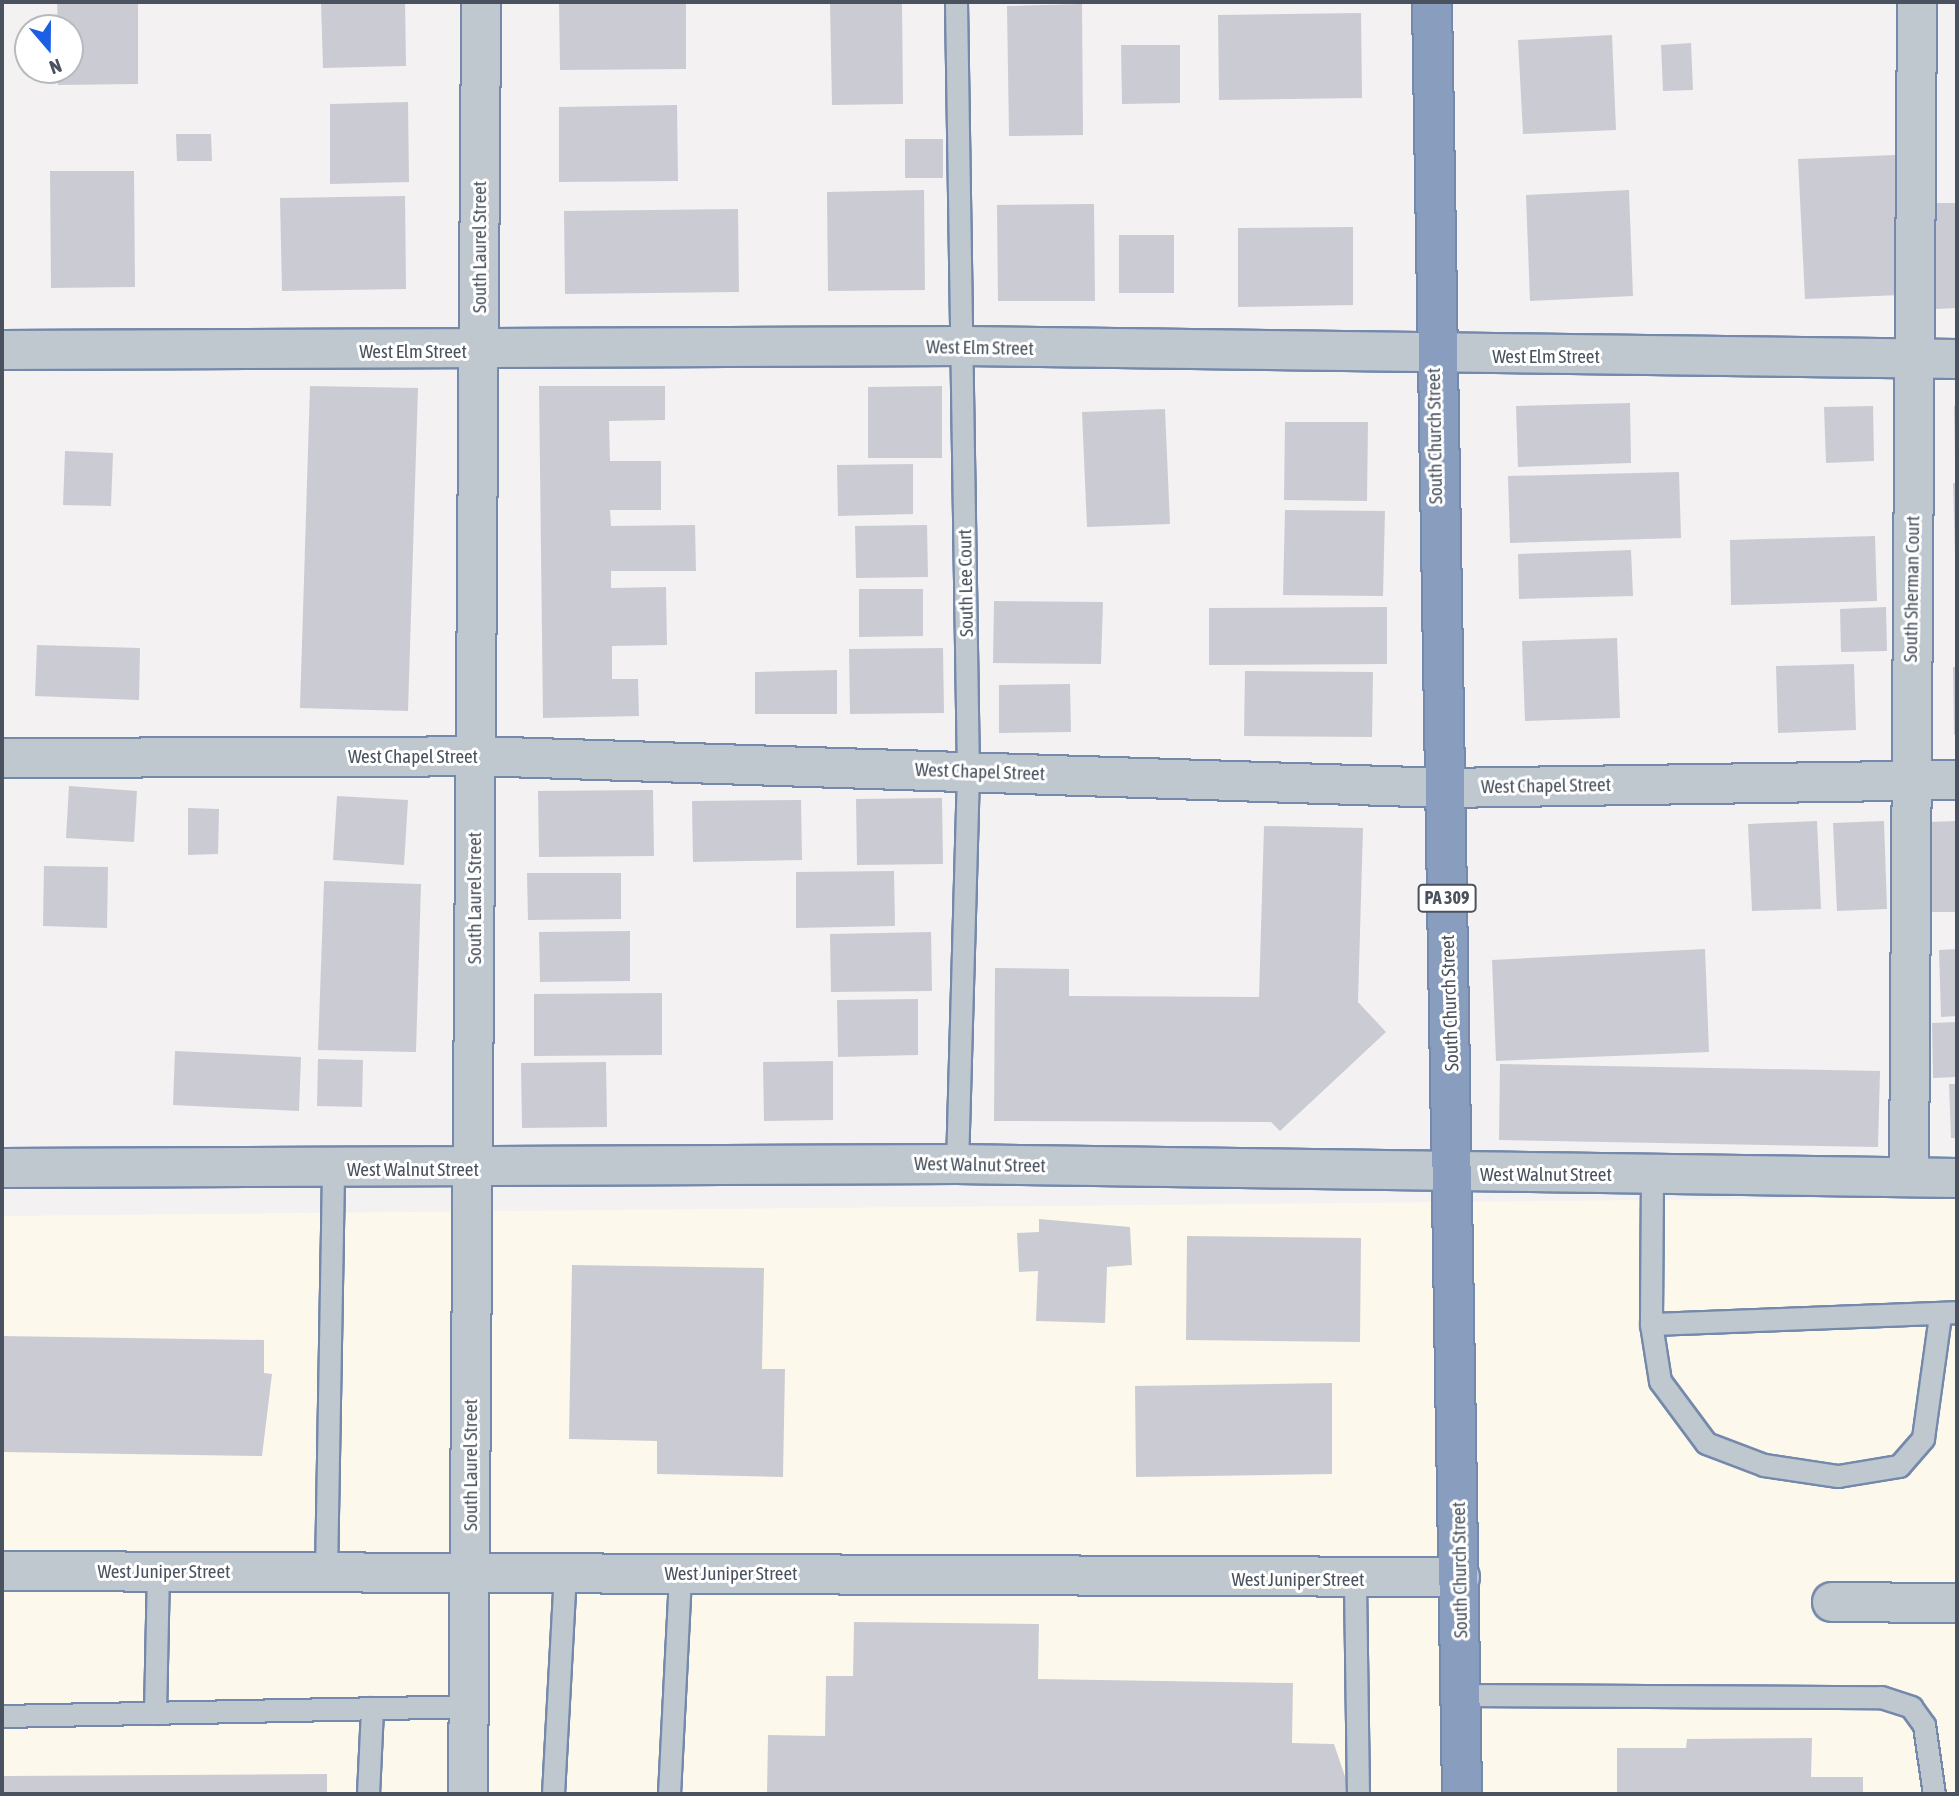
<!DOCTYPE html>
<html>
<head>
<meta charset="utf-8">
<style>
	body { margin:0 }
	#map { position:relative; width:1959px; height:1796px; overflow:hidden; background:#f3f1f1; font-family:"Asap Condensed",sans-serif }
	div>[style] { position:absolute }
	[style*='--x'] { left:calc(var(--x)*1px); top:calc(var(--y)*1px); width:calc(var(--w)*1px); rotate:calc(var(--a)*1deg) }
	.commercial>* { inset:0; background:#fcf9ec }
	.building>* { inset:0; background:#cbccd3 }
	.roads { filter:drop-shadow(2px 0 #7489ab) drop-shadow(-2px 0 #7489ab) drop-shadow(0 2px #7489ab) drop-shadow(0 -2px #7489ab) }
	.lane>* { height:21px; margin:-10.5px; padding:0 10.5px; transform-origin:10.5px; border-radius:10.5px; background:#bfc7cf }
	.street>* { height:38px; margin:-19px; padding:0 19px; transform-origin:19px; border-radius:19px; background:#bfc7cf }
	.highway>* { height:38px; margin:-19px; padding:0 19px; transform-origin:19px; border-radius:19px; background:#899ebf }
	span { translate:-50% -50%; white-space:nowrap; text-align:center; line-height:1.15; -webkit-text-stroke:6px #fff; paint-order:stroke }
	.shield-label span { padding:2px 5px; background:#fff; border:2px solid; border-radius:5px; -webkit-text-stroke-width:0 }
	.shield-label { font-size:18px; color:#49525e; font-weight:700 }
	.street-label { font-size:19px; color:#49525e }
	.frame { position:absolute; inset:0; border:4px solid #49525e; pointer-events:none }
	.north { position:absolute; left:14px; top:14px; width:70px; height:70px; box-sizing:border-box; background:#fff; border:2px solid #b6babf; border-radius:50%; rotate:160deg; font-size:19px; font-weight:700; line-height:28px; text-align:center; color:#49525e }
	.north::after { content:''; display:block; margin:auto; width:24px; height:32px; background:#1a5fe4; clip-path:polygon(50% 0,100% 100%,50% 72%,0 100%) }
</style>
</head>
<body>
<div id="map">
	<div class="commercial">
		<div style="clip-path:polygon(1957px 1197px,1957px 1794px,2px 1794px,2px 1216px)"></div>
	</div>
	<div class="building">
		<div style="clip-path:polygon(57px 2px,138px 2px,138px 84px,58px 85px,58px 70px,70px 70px,70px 28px,58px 28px)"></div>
		<div style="clip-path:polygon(321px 2px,405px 2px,406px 66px,323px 68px)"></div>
		<div style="clip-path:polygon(559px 2px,686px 2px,686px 69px,560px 70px)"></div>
		<div style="clip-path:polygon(830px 2px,902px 2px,903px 104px,832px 105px)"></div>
		<div style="clip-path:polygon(1082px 4px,1083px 135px,1009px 136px,1007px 6px)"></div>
		<div style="clip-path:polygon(1361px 13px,1362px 98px,1219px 100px,1218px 15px)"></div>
		<div style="clip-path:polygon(1612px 35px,1616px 130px,1523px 134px,1518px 40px)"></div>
		<div style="clip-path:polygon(1691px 43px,1693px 90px,1663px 91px,1661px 45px)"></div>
		<div style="clip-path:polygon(1121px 45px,1180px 45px,1180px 103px,1122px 104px)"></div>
		<div style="clip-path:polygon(408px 102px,409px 182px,330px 184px,330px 104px)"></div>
		<div style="clip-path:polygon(677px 105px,678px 181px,559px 182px,559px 107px)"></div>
		<div style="clip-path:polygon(176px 134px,211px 134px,212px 161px,177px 161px)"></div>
		<div style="clip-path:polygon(905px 139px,943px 139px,943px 178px,905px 178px)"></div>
		<div style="clip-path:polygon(1895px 155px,1900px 295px,1805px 299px,1798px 159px)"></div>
		<div style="clip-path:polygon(50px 171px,134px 171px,135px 287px,51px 288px)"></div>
		<div style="clip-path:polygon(924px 190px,925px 290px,828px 291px,827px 192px)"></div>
		<div style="clip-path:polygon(1629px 190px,1633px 296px,1530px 301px,1526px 195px)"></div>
		<div style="clip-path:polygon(405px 196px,406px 289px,282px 291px,280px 198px)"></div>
		<div style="clip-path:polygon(1934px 203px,1957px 203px,1957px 308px,1936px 309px)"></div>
		<div style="clip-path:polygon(1094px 204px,1095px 301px,998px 301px,997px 205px)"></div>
		<div style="clip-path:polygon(738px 209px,739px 292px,565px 294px,564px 211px)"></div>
		<div style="clip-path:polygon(1353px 227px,1353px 305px,1238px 307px,1238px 228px)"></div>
		<div style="clip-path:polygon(1119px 235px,1174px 235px,1174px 293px,1119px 293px)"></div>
		<div style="clip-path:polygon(310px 386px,418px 388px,408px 711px,300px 708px)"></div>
		<div style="clip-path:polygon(539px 386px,665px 386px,665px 420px,609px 421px,610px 461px,661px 461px,661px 510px,610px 510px,611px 526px,695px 525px,696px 571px,611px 571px,611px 588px,666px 587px,667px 645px,612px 646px,612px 679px,638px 679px,639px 716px,543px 718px)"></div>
		<div style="clip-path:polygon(942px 386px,942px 458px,868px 458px,868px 387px)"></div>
		<div style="clip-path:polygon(1630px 403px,1631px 463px,1518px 467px,1516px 406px)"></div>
		<div style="clip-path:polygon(1873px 406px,1874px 461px,1826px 463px,1824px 407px)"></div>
		<div style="clip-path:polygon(1954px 406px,1957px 406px,1957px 459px,1955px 459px)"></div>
		<div style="clip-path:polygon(1165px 409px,1170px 524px,1087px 527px,1082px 412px)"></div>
		<div style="clip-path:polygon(1285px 422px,1368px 422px,1367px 501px,1284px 500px)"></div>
		<div style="clip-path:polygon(65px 451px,113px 453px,111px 506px,63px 505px)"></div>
		<div style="clip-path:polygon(913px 464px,913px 514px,838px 516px,837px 465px)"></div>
		<div style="clip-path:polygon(1679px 472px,1681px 538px,1510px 543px,1508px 476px)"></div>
		<div style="clip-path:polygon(1953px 483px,1957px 483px,1957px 554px,1955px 554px)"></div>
		<div style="clip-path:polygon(1285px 510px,1385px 511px,1383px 596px,1283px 595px)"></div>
		<div style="clip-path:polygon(927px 525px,928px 577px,856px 578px,855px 526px)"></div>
		<div style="clip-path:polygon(1875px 536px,1877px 601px,1731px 605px,1730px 540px)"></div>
		<div style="clip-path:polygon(1631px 550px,1633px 596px,1519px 599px,1518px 554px)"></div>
		<div style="clip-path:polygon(859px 589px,923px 589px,923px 636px,859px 637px)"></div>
		<div style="clip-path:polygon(994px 601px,1103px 602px,1101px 664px,993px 663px)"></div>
		<div style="clip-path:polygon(1387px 607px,1387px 664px,1209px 665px,1209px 608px)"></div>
		<div style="clip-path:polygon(1886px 607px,1887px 651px,1841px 652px,1840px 609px)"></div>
		<div style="clip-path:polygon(1617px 638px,1620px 718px,1525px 721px,1522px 641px)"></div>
		<div style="clip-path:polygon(37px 645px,140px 648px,139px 700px,35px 696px)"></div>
		<div style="clip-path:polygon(943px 648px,944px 713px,850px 714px,849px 649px)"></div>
		<div style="clip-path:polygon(1854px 664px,1856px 730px,1778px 733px,1776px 666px)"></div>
		<div style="clip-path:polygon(1953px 667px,1957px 667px,1957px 734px,1954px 735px)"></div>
		<div style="clip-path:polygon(837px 670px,837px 714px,755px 714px,755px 672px)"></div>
		<div style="clip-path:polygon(1245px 671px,1373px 672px,1372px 737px,1244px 736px)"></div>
		<div style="clip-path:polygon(1070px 684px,1071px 732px,999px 733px,999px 685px)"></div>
		<div style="clip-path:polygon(69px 786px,137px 791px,134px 842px,66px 838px)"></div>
		<div style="clip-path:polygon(653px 790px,654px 856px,539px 857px,538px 791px)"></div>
		<div style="clip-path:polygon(337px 796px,408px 800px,404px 865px,333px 860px)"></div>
		<div style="clip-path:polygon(942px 798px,943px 864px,857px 865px,856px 799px)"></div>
		<div style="clip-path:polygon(801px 800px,802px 860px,693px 862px,692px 801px)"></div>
		<div style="clip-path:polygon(188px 808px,219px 809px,218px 854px,188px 855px)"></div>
		<div style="clip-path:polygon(1817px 821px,1821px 909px,1752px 911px,1748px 824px)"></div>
		<div style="clip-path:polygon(1884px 821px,1887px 909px,1837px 911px,1833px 823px)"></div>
		<div style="clip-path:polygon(1957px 821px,1957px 912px,1931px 912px,1929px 822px)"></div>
		<div style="clip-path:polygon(1264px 826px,1363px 828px,1358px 1002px,1386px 1032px,1280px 1131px,1271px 1122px,994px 1121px,995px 968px,1069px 969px,1069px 996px,1259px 997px)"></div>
		<div style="clip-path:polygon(44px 866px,108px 867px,107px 928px,43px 926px)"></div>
		<div style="clip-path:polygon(894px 871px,895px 926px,796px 928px,796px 872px)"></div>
		<div style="clip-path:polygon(527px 873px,621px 873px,621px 919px,528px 920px)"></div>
		<div style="clip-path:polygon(324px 881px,421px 884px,416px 1052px,318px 1050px)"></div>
		<div style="clip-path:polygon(630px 931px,630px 981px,540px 982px,539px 932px)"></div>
		<div style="clip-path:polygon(931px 932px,932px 991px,831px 992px,830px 934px)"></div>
		<div style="clip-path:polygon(1705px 949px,1709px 1052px,1496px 1061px,1492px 960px)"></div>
		<div style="clip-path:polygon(1957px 949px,1957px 1016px,1941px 1017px,1939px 950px)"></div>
		<div style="clip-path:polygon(662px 993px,662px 1055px,534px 1056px,534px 994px)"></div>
		<div style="clip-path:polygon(918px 999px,918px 1055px,838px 1057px,837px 1000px)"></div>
		<div style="clip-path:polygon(1957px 1022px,1957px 1077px,1933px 1078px,1932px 1023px)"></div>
		<div style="clip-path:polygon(175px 1051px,301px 1057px,299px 1111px,173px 1105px)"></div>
		<div style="clip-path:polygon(318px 1059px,363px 1060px,362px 1107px,317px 1106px)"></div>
		<div style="clip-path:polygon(833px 1061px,833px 1120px,764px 1121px,763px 1062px)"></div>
		<div style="clip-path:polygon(606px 1062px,607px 1127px,522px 1128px,521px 1063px)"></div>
		<div style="clip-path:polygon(1500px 1064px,1880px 1071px,1878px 1147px,1499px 1140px)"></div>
		<div style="clip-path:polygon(1949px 1084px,1957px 1084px,1957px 1138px,1951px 1138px)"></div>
		<div style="clip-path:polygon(1039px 1219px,1130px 1227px,1132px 1265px,1107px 1267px,1105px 1323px,1036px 1321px,1038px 1271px,1019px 1272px,1017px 1233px,1039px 1232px)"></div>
		<div style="clip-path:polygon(1187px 1236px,1361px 1238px,1360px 1342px,1186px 1340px)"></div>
		<div style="clip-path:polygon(572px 1265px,764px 1268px,762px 1369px,785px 1369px,783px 1477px,657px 1474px,657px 1441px,569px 1439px)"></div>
		<div style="clip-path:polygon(2px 1336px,264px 1340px,264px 1373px,272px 1374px,262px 1456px,2px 1452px)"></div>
		<div style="clip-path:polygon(1332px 1383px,1332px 1474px,1136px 1477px,1135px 1386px)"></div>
		<div style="clip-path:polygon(854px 1622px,1039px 1624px,1038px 1679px,1293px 1683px,1292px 1743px,1334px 1744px,1351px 1794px,767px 1794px,768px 1735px,825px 1736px,826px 1676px,853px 1676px)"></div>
		<div style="clip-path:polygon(1812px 1738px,1811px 1777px,1863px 1777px,1863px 1794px,1617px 1794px,1617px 1748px,1686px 1748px,1687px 1739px)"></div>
		<div style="clip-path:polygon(327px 1774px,327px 1794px,2px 1794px,2px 1776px)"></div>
	</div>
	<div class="roads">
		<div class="lane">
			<div style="--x:956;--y:2;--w:770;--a:89.11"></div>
			<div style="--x:968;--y:772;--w:392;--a:91.6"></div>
			<div style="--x:1652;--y:1176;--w:148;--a:90.4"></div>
			<div style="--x:1651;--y:1324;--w:306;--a:-2.2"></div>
			<div style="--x:1651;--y:1324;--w:58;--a:81"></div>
			<div style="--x:1660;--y:1381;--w:77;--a:53.4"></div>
			<div style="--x:1706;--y:1443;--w:62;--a:20.8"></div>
			<div style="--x:1764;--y:1465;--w:75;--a:8.5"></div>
			<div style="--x:1838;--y:1476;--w:62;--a:-9.3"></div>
			<div style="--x:1899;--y:1466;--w:37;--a:-49"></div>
			<div style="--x:1923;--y:1438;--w:123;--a:-82.1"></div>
			<div style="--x:326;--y:1573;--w:403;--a:-89"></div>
			<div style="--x:1355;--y:1581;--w:213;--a:89.2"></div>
			<div style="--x:1461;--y:1695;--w:420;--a:0.3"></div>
			<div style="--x:1881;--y:1697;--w:32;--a:18"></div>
			<div style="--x:1911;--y:1707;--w:22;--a:54"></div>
			<div style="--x:1924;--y:1725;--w:70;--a:81.8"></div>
			<div style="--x:155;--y:1713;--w:141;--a:-88.8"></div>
			<div style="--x:2;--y:1716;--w:467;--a:-1.2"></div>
			<div style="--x:368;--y:1794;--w:86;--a:-87.3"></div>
			<div style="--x:553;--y:1794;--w:220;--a:-86.9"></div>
			<div style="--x:669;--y:1794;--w:220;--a:-87.1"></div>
		</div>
		<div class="street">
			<div style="--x:2;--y:350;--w:962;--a:-0.24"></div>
			<div style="--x:964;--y:346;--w:993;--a:0.75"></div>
			<div style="--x:2;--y:758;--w:474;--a:-0.2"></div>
			<div style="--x:476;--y:756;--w:969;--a:1.89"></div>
			<div style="--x:1444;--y:788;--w:513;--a:-0.89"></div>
			<div style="--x:2;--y:1168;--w:955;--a:-0.24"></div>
			<div style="--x:957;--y:1164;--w:1000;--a:0.8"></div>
			<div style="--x:1909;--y:1177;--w:1175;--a:-89.61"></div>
			<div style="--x:2;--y:1571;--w:1458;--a:0.24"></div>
			<div style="--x:1832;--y:1602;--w:125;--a:0.5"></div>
			<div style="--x:468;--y:1794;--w:1792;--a:-89.58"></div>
		</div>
		<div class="highway">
			<div style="--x:1432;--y:2;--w:1792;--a:89.04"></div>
		</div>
	</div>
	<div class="shield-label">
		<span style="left:1447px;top:898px">PA 309</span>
	</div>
	<div class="street-label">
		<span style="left:480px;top:247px;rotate:-90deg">South Laurel Street</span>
		<span style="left:980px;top:348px;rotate:1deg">West Elm Street</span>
		<span style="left:413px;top:352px">West Elm Street</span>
		<span style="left:1546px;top:357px">West Elm Street</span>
		<span style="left:1435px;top:436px;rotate:-91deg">South Church Street</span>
		<span style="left:966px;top:583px;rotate:-91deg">South Lee Court</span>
		<span style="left:1912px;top:589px;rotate:-89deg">South Sherman Court</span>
		<span style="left:413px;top:757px">West Chapel Street</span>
		<span style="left:980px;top:772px;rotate:2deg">West Chapel Street</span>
		<span style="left:1546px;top:786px;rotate:-1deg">West Chapel Street</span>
		<span style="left:475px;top:898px;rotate:-90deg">South Laurel Street</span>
		<span style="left:1450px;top:1003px;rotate:-92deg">South Church Street</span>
		<span style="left:980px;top:1165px;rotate:1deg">West Walnut Street</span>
		<span style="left:413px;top:1170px">West Walnut Street</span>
		<span style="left:1546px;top:1175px">West Walnut Street</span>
		<span style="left:471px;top:1465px;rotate:-90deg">South Laurel Street</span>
		<span style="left:1460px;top:1570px;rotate:-91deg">South Church Street</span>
		<span style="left:164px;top:1572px">West Juniper Street</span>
		<span style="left:731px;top:1574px">West Juniper Street</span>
		<span style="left:1298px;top:1580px">West Juniper Street</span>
	</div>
	<div class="frame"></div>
	<div class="north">N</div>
</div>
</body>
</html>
